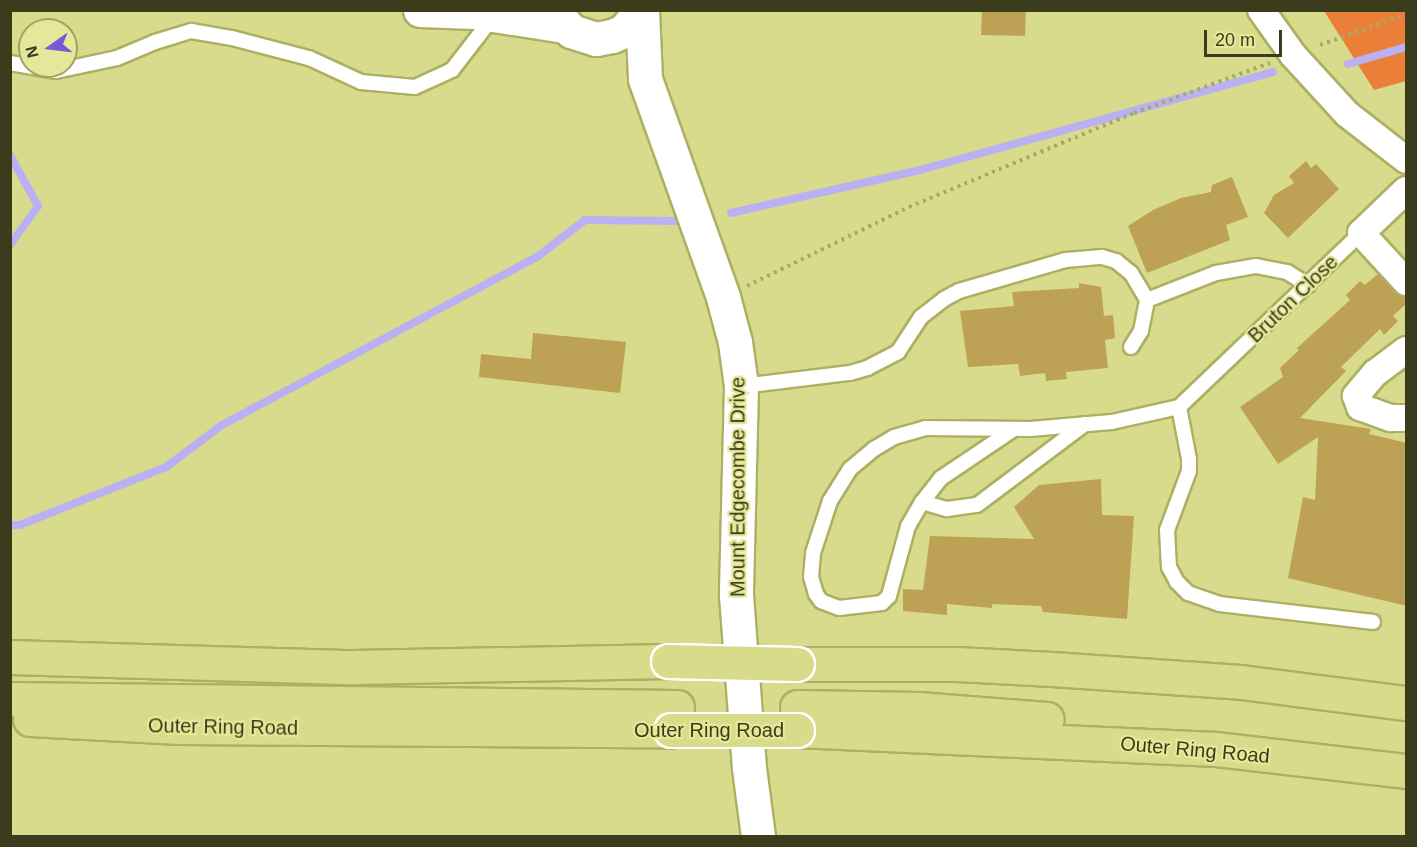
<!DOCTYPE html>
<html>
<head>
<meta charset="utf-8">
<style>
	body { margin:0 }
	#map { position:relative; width:1417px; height:847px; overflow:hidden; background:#d8db8b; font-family:Arial,sans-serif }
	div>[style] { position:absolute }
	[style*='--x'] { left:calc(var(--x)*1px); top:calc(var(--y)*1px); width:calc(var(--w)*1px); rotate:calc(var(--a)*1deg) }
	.forest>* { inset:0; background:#eb7f38 }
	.stream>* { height:8px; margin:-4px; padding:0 4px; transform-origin:4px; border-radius:4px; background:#bab1f3 }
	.building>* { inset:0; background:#bda255 }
	.path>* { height:4px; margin-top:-2px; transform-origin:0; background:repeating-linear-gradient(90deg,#a7a968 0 3px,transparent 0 7.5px) }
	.roads { filter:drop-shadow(2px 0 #adb062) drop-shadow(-2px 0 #adb062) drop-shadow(0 2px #adb062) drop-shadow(0 -2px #adb062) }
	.service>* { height:14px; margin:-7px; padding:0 7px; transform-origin:7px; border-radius:7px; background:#fff }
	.minor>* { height:26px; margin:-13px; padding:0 13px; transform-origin:13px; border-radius:13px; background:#fff }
	.tertiary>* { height:33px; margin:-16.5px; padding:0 16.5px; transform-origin:16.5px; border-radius:16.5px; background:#fff }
	.motorway>* { height:33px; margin:-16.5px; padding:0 16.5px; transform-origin:16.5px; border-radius:16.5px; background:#d8db8a }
	.bridges { filter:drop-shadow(2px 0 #fff) drop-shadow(-2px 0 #fff) drop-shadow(0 2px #fff) drop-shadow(0 -2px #fff) }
	.motorway-bridge>* { height:33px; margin:-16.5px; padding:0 16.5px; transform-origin:16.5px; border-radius:16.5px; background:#d8db8a }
	span { translate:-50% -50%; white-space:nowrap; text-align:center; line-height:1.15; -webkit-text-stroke:4.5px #e5e898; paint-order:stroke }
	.street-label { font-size:20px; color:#3b3c1b }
	.frame { position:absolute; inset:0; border:12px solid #3b3c1b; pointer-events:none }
	.north { position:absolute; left:18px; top:18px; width:60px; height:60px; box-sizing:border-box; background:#e5e898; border:2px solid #a1a366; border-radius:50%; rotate:256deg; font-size:16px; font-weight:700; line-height:24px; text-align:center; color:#3b3c1b }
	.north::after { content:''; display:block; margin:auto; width:21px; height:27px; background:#775ad4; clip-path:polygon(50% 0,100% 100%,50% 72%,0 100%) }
	.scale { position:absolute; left:1204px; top:30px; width:78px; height:27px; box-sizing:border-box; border:3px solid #3b3c1b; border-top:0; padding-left:8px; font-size:18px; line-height:21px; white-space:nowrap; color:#3b3c1b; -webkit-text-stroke:4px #e5e898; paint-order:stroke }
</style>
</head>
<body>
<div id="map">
	<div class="forest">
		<div style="clip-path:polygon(1324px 11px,1406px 11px,1406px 81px,1374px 90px)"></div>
	</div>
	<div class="stream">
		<div style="--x:1348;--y:64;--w:60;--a:-16.3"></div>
		<div style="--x:10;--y:155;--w:58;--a:61.2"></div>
		<div style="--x:38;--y:206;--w:48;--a:125.7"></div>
		<div style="--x:731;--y:213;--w:194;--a:-12.8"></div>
		<div style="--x:920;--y:170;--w:366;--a:-15.5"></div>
		<div style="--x:10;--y:525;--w:10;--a:0"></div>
		<div style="--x:20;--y:525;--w:157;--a:-21.7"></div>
		<div style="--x:166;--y:467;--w:70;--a:-36.9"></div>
		<div style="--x:222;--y:425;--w:357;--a:-28.1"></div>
		<div style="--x:537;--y:257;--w:61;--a:-37.6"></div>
		<div style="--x:585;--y:220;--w:90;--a:0.6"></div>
	</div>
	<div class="building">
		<div style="clip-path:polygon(982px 10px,1026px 10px,1025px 36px,981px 35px)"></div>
		<div style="clip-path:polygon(1306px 161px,1311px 168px,1316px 164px,1339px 189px,1288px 238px,1264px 213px,1274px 195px,1294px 183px,1289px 176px)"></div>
		<div style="clip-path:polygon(1232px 177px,1248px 217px,1226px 225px,1230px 240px,1147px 273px,1128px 226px,1153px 210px,1181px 198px,1211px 192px,1212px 185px)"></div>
		<div style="clip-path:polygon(1378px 274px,1395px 293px,1407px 297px,1407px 303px,1393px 316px,1398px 321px,1384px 335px,1380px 329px,1341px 367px,1346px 371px,1300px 418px,1371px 429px,1369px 434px,1407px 443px,1407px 606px,1288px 578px,1303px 497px,1315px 500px,1318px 437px,1278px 464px,1240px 407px,1283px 377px,1280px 368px,1299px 350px,1297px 348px,1350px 300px,1346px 295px,1360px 281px,1365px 285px)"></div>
		<div style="clip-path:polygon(1079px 283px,1101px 287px,1104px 316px,1113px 315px,1115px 338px,1105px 340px,1108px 368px,1066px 372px,1067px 379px,1046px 381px,1045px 373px,1020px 376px,1018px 364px,968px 367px,960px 311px,1014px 306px,1012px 292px,1079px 288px)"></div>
		<div style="clip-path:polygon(533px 333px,626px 342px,620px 393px,479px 377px,481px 354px,531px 359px)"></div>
		<div style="clip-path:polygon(1101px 479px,1102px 515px,1134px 516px,1127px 619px,1043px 612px,1041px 606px,992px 604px,992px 608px,947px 604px,947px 615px,903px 611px,903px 589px,923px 590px,930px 536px,1034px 539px,1014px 507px,1039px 485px)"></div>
	</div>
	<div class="path">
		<div style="--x:1320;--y:45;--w:91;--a:-19.8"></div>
		<div style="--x:747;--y:286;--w:180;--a:-26"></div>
		<div style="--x:909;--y:207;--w:244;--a:-22.7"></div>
		<div style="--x:1134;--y:113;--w:145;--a:-20.2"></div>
	</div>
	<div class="roads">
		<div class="service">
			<div style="--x:10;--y:63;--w:47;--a:9.9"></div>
			<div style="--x:56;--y:71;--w:62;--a:-12"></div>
			<div style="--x:117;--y:58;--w:41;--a:-22.8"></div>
			<div style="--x:155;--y:42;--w:38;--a:-17"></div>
			<div style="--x:191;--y:31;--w:42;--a:9.7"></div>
			<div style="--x:232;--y:38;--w:80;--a:14.6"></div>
			<div style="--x:309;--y:58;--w:57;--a:24.8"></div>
			<div style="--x:361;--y:82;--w:54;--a:5.3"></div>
			<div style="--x:415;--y:87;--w:41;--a:-24.7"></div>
			<div style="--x:452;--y:70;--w:67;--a:-52.3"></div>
			<div style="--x:1131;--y:347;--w:19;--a:-58"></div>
			<div style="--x:1141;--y:331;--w:32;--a:-79"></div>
			<div style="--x:742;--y:386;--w:109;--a:-6.9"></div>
			<div style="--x:850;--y:373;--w:18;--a:-16"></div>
			<div style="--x:867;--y:368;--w:35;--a:-27"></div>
			<div style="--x:898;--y:352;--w:42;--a:-56.7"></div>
			<div style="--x:921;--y:317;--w:29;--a:-38"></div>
			<div style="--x:944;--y:299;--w:17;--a:-28"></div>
			<div style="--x:959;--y:291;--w:111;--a:-16.2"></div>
			<div style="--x:1066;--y:260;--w:36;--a:-5"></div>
			<div style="--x:1102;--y:257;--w:15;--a:16"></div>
			<div style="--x:1116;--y:261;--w:19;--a:39"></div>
			<div style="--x:1131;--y:273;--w:31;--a:59"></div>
			<div style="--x:1147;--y:300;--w:74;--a:-21.4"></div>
			<div style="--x:1216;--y:273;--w:41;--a:-9.9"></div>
			<div style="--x:1256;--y:266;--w:32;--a:11"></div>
			<div style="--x:1287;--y:272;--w:25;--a:32"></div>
			<div style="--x:1179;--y:407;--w:53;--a:79.1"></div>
			<div style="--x:1189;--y:459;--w:12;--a:90"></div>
			<div style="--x:1189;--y:471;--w:63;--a:110.4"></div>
			<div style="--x:1167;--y:530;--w:37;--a:87"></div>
			<div style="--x:1169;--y:567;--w:17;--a:62"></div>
			<div style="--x:1177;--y:582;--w:16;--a:45"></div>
			<div style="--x:1188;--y:593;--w:34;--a:19"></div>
			<div style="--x:1220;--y:604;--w:154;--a:6.7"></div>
			<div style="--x:1179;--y:407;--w:252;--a:-43.7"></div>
			<div style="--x:1014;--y:429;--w:88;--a:146.1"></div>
			<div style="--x:941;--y:478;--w:31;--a:128"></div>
			<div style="--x:922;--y:502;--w:28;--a:120"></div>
			<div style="--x:908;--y:526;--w:73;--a:105.2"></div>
			<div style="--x:889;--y:596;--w:10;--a:135"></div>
			<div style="--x:882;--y:603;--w:43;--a:173.4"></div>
			<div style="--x:839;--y:608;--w:19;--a:-159"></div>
			<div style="--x:821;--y:601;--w:9;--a:-126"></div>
			<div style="--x:816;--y:594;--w:18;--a:-106"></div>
			<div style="--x:811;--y:577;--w:24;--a:-85"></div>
			<div style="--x:813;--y:553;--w:55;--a:-71.9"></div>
			<div style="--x:830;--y:501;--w:38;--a:-58"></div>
			<div style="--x:850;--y:469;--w:31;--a:-40"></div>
			<div style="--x:874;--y:449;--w:23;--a:-31"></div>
			<div style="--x:894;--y:437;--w:33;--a:-16"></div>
			<div style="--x:926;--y:428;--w:104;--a:0.6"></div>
			<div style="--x:1030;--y:429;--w:82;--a:-4.9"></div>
			<div style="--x:1112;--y:422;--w:69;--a:-12.6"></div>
			<div style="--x:922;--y:502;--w:26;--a:16"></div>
			<div style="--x:947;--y:509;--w:30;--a:-8"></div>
			<div style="--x:977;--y:505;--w:135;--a:-36.9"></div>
		</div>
		<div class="minor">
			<div style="--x:1261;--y:10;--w:55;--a:54.6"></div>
			<div style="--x:1293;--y:55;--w:80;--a:47.5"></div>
			<div style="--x:1347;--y:114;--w:75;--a:37.9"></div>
			<div style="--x:1406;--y:190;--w:62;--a:136.3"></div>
			<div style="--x:1361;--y:233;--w:67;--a:47.4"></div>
			<div style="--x:1406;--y:350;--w:39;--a:143"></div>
			<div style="--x:1375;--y:373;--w:30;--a:130"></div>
			<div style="--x:1356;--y:396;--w:12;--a:70"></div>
			<div style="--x:1360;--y:407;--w:33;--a:20"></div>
			<div style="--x:1391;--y:418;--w:15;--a:0"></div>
		</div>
		<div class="tertiary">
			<div style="--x:420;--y:10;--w:54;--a:2.1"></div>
			<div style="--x:474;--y:12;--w:91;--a:8.8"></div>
			<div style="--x:553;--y:10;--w:28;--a:49"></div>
			<div style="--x:571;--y:31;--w:26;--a:18"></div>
			<div style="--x:596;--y:39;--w:16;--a:-11"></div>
			<div style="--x:612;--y:36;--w:13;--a:-23"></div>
			<div style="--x:624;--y:31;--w:27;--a:-51"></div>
			<div style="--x:642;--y:10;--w:69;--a:87.5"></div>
			<div style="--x:645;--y:79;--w:232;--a:70.3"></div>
			<div style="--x:723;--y:297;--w:47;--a:75.1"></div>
			<div style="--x:735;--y:342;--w:44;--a:82.2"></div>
			<div style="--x:741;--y:386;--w:209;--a:91.4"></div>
			<div style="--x:736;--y:595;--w:173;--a:85.7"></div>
			<div style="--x:749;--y:768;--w:69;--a:82.5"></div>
		</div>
		<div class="motorway">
			<div style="--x:10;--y:657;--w:343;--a:1.7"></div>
			<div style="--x:353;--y:667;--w:315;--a:-1.1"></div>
			<div style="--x:797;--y:664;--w:160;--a:0"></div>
			<div style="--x:957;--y:664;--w:95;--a:3"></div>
			<div style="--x:1052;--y:669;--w:189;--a:3.9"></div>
			<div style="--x:1241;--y:682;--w:166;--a:7.3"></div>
			<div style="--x:10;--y:699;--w:667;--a:0.69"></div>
			<div style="--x:797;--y:707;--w:121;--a:0.9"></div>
			<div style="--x:918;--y:709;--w:129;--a:4.4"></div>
			<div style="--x:30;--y:719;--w:150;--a:3.1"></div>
			<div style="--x:180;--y:727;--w:491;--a:0.4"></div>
			<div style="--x:797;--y:730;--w:419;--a:2.6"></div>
			<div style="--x:1216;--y:749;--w:191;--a:6.6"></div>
		</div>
	</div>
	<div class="bridges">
		<div class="motorway-bridge">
			<div style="--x:668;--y:661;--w:129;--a:1.3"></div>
			<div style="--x:671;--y:730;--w:126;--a:0"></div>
		</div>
	</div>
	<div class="street-label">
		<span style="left:1293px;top:299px;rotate:-44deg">Bruton Close</span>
		<span style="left:738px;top:487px;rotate:-90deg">Mount Edgecombe Drive</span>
		<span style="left:223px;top:727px;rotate:1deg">Outer Ring Road</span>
		<span style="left:709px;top:730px">Outer Ring Road</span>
		<span style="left:1195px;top:750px;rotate:5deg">Outer Ring Road</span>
	</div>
	<div class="frame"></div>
	<div class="north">N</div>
	<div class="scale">20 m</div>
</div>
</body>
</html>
